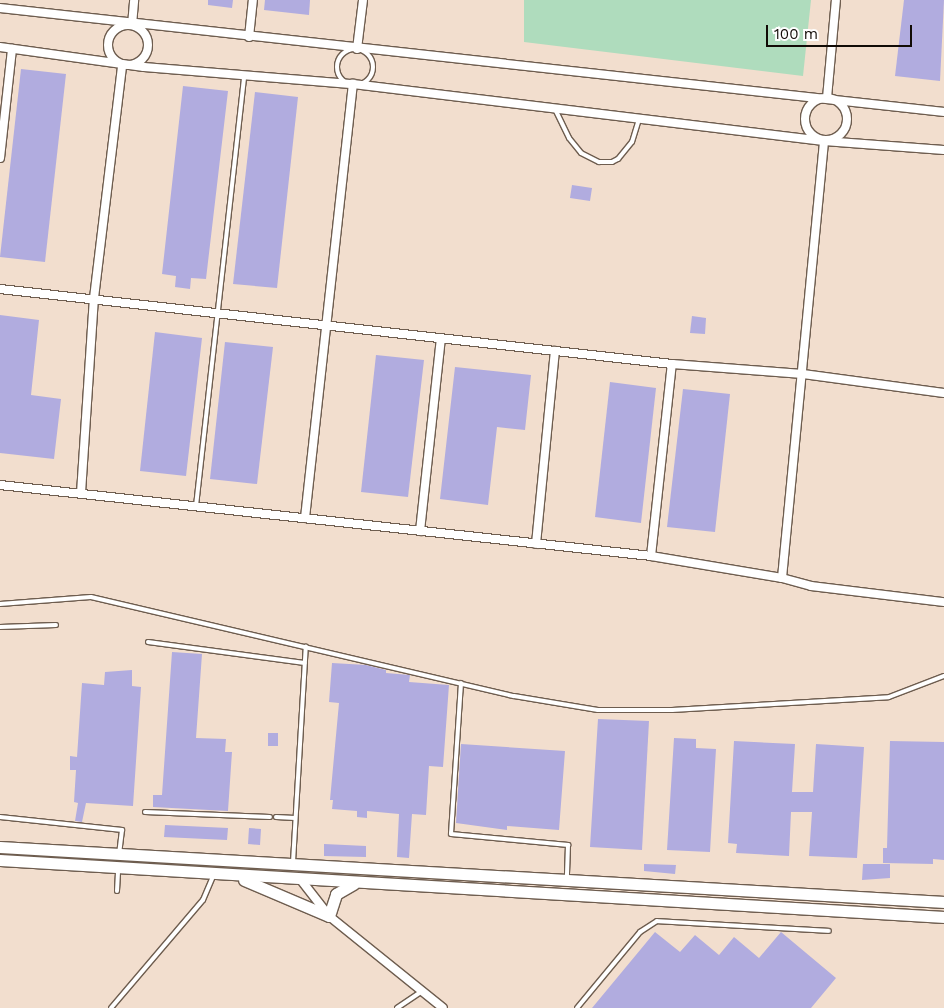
<!DOCTYPE html>
<html>
<head>
<meta charset="utf-8">
<style>
	body { margin:0 }
	#map { position:relative; width:944px; height:1008px; overflow:hidden; background:#f2dece; font-family:"Work Sans",sans-serif }
	div>[style] { position:absolute }
	[style*='--x'] { left:calc(var(--x)*1px); top:calc(var(--y)*1px); width:calc(var(--w)*1px); rotate:calc(var(--a)*1deg) }
	.green>* { inset:0; background:#afdcbd }
	.building>* { inset:0; background:#b1acdf }
	.roads { filter:drop-shadow(1px 0 #6e5d4f) drop-shadow(-1px 0 #6e5d4f) drop-shadow(0 1px #6e5d4f) drop-shadow(0 -1px #6e5d4f) }
	.lane>* { height:4px; margin:-2px; padding:0 2px; transform-origin:2px; border-radius:2px; background:#fff }
	.lane>.ring { margin:-2px; padding:0; box-sizing:content-box; background:none; border:4px solid #fff; border-radius:50% }
	.street>* { height:8px; margin:-4px; padding:0 4px; transform-origin:4px; border-radius:4px; background:#fff }
	.street>.ring { margin:-4px; padding:0; box-sizing:content-box; background:none; border:8px solid #fff; border-radius:50% }
	.secondary>* { height:11px; margin:-5.5px; padding:0 5.5px; transform-origin:5.5px; border-radius:5.5px; background:#fff }
	span { translate:-50% -50%; white-space:nowrap; text-align:center; line-height:1.15; -webkit-text-stroke:5px #fff; paint-order:stroke }
	.scale { position:absolute; left:766px; top:25px; width:146px; height:22px; box-sizing:border-box; border:2px solid #110b06; border-top:0; padding-left:6px; font-size:15px; line-height:18px; white-space:nowrap; color:#110b06; -webkit-text-stroke:4px #fff; paint-order:stroke }
</style>
</head>
<body>
<div id="map">
	<div class="green">
		<div style="clip-path:polygon(524px 0,811px 0,803px 76px,524px 42px)"></div>
	</div>
	<div class="building">
		<div style="clip-path:polygon(208px 0,233px 0,232px 8px,208px 5px)"></div>
		<div style="clip-path:polygon(265px 0,310px 0,309px 15px,264px 10px)"></div>
		<div style="clip-path:polygon(904px 0,944px 0,940px 81px,895px 76px)"></div>
		<div style="clip-path:polygon(21px 69px,66px 74px,45px 262px,0 257px)"></div>
		<div style="clip-path:polygon(183px 86px,228px 91px,206px 279px,191px 278px,190px 289px,175px 287px,176px 276px,162px 274px)"></div>
		<div style="clip-path:polygon(255px 92px,298px 97px,277px 288px,233px 284px)"></div>
		<div style="clip-path:polygon(572px 185px,592px 188px,590px 201px,570px 198px)"></div>
		<div style="clip-path:polygon(0 315px,39px 320px,31px 395px,61px 399px,54px 459px,0 453px)"></div>
		<div style="clip-path:polygon(692px 316px,706px 318px,705px 334px,690px 333px)"></div>
		<div style="clip-path:polygon(155px 332px,202px 338px,186px 476px,140px 471px)"></div>
		<div style="clip-path:polygon(225px 342px,273px 347px,257px 484px,210px 479px)"></div>
		<div style="clip-path:polygon(376px 355px,424px 360px,408px 497px,361px 492px)"></div>
		<div style="clip-path:polygon(455px 367px,531px 375px,525px 430px,497px 427px,488px 505px,440px 499px)"></div>
		<div style="clip-path:polygon(610px 382px,656px 388px,641px 523px,595px 517px)"></div>
		<div style="clip-path:polygon(683px 389px,730px 394px,715px 532px,667px 527px)"></div>
		<div style="clip-path:polygon(172px 652px,202px 654px,196px 738px,226px 739px,225px 752px,232px 752px,228px 811px,153px 807px,153px 795px,162px 795px)"></div>
		<div style="clip-path:polygon(332px 663px,366px 665px,386px 670px,386px 673px,410px 675px,409px 682px,449px 685px,443px 767px,429px 766px,426px 815px,412px 814px,409px 858px,397px 857px,399px 814px,367px 811px,367px 818px,357px 817px,357px 811px,332px 809px,333px 800px,330px 800px,339px 703px,329px 702px)"></div>
		<div style="clip-path:polygon(132px 670px,132px 686px,141px 687px,133px 806px,86px 803px,82px 822px,75px 821px,78px 803px,74px 802px,76px 770px,70px 770px,70px 756px,77px 757px,82px 683px,104px 685px,105px 672px)"></div>
		<div style="clip-path:polygon(598px 719px,649px 721px,642px 850px,590px 847px)"></div>
		<div style="clip-path:polygon(268px 733px,278px 733px,278px 746px,268px 746px)"></div>
		<div style="clip-path:polygon(674px 738px,696px 739px,696px 748px,716px 749px,710px 852px,667px 850px)"></div>
		<div style="clip-path:polygon(734px 741px,795px 744px,792px 792px,813px 792px,816px 744px,864px 747px,857px 858px,809px 856px,812px 812px,791px 812px,789px 856px,736px 853px,737px 844px,728px 843px)"></div>
		<div style="clip-path:polygon(890px 741px,944px 742px,944px 860px,933px 859px,933px 864px,883px 863px,883px 848px,887px 848px)"></div>
		<div style="clip-path:polygon(461px 744px,565px 751px,559px 830px,507px 826px,507px 830px,456px 823px)"></div>
		<div style="clip-path:polygon(165px 825px,228px 828px,227px 840px,164px 837px)"></div>
		<div style="clip-path:polygon(249px 828px,261px 829px,260px 845px,248px 844px)"></div>
		<div style="clip-path:polygon(324px 844px,366px 846px,366px 857px,324px 856px)"></div>
		<div style="clip-path:polygon(644px 864px,676px 865px,675px 874px,644px 871px)"></div>
		<div style="clip-path:polygon(863px 864px,890px 864px,890px 878px,862px 880px)"></div>
		<div style="clip-path:polygon(655px 932px,680px 952px,695px 935px,719px 955px,734px 937px,759px 958px,781px 932px,836px 978px,811px 1008px,592px 1008px)"></div>
	</div>
	<div class="roads">
		<div class="lane">
			<div class="ring" style="left:337px;top:49px;width:32px;height:32px"></div>
			<div style="--x:555;--y:109;--w:32;--a:64"></div>
			<div style="--x:569;--y:138;--w:19;--a:51"></div>
			<div style="--x:581;--y:153;--w:20;--a:27"></div>
			<div style="--x:599;--y:162;--w:13;--a:0"></div>
			<div style="--x:612;--y:162;--w:7;--a:-27"></div>
			<div style="--x:618;--y:159;--w:22;--a:-51"></div>
			<div style="--x:632;--y:142;--w:24;--a:-73"></div>
			<div style="--x:196;--y:506;--w:433;--a:-83.6"></div>
			<div style="--x:0;--y:604;--w:91;--a:-4.4"></div>
			<div style="--x:91;--y:597;--w:434;--a:13.2"></div>
			<div style="--x:514;--y:696;--w:85;--a:9.5"></div>
			<div style="--x:598;--y:710;--w:74;--a:0"></div>
			<div style="--x:672;--y:710;--w:217;--a:-3.4"></div>
			<div style="--x:889;--y:697;--w:59;--a:-20.9"></div>
			<div style="--x:0;--y:627;--w:56;--a:-2"></div>
			<div style="--x:148;--y:642;--w:158;--a:7.6"></div>
			<div style="--x:461;--y:683;--w:151;--a:93.8"></div>
			<div style="--x:451;--y:834;--w:118;--a:5.4"></div>
			<div style="--x:568;--y:845;--w:34;--a:92"></div>
			<div style="--x:145;--y:812;--w:125;--a:2.3"></div>
			<div style="--x:0;--y:817;--w:123;--a:6.1"></div>
			<div style="--x:122;--y:830;--w:23;--a:97"></div>
			<div style="--x:276;--y:817;--w:19;--a:3"></div>
			<div style="--x:293;--y:862;--w:216;--a:-86.6"></div>
			<div style="--x:117;--y:891;--w:21;--a:-87"></div>
			<div style="--x:111;--y:1008;--w:142;--a:-49.6"></div>
			<div style="--x:203;--y:900;--w:28;--a:-67"></div>
			<div style="--x:397;--y:1008;--w:30;--a:-34"></div>
			<div style="--x:577;--y:1008;--w:99;--a:-50.3"></div>
			<div style="--x:640;--y:932;--w:20;--a:-33"></div>
			<div style="--x:657;--y:921;--w:172;--a:3.3"></div>
		</div>
		<div class="street">
			<div style="--x:0;--y:8;--w:950;--a:6.29"></div>
			<div class="ring" style="left:108px;top:25px;width:32px;height:32px"></div>
			<div style="--x:132;--y:25;--w:25;--a:-85"></div>
			<div style="--x:249;--y:37;--w:37;--a:-84"></div>
			<div style="--x:0;--y:47;--w:145;--a:7.9"></div>
			<div style="--x:144;--y:67;--w:210;--a:4.7"></div>
			<div style="--x:353;--y:84;--w:474;--a:6.9"></div>
			<div style="--x:824;--y:141;--w:120;--a:4.3"></div>
			<div style="--x:357;--y:49;--w:49;--a:-83"></div>
			<div class="ring" style="left:805px;top:98px;width:34px;height:34px"></div>
			<div style="--x:827;--y:98;--w:98;--a:-84.8"></div>
			<div style="--x:0;--y:158;--w:110;--a:-83.7"></div>
			<div style="--x:0;--y:289;--w:676;--a:6.37"></div>
			<div style="--x:672;--y:364;--w:131;--a:4.4"></div>
			<div style="--x:803;--y:374;--w:142;--a:7.7"></div>
			<div style="--x:0;--y:485;--w:655;--a:6.22"></div>
			<div style="--x:651;--y:556;--w:133;--a:9.5"></div>
			<div style="--x:782;--y:578;--w:30;--a:15"></div>
			<div style="--x:811;--y:586;--w:134;--a:6.9"></div>
			<div style="--x:81;--y:493;--w:195;--a:-86.2"></div>
			<div style="--x:94;--y:298;--w:235;--a:-83.1"></div>
			<div style="--x:305;--y:518;--w:437;--a:-83.7"></div>
			<div style="--x:420;--y:531;--w:193;--a:-83.8"></div>
			<div style="--x:536;--y:544;--w:194;--a:-84.4"></div>
			<div style="--x:651;--y:556;--w:193;--a:-83.8"></div>
			<div style="--x:782;--y:578;--w:439;--a:-84.5"></div>
			<div style="--x:301;--y:880;--w:46;--a:52.1"></div>
			<div style="--x:329;--y:916;--w:146;--a:38.9"></div>
		</div>
		<div class="secondary">
			<div style="--x:0;--y:847;--w:946;--a:3.33"></div>
			<div style="--x:0;--y:860;--w:946;--a:3.46"></div>
			<div style="--x:244;--y:880;--w:92;--a:23"></div>
			<div style="--x:329;--y:916;--w:23;--a:-72"></div>
			<div style="--x:336;--y:894;--w:20;--a:-30"></div>
		</div>
	</div>
	<div class="scale">100 m</div>
</div>
</body>
</html>
